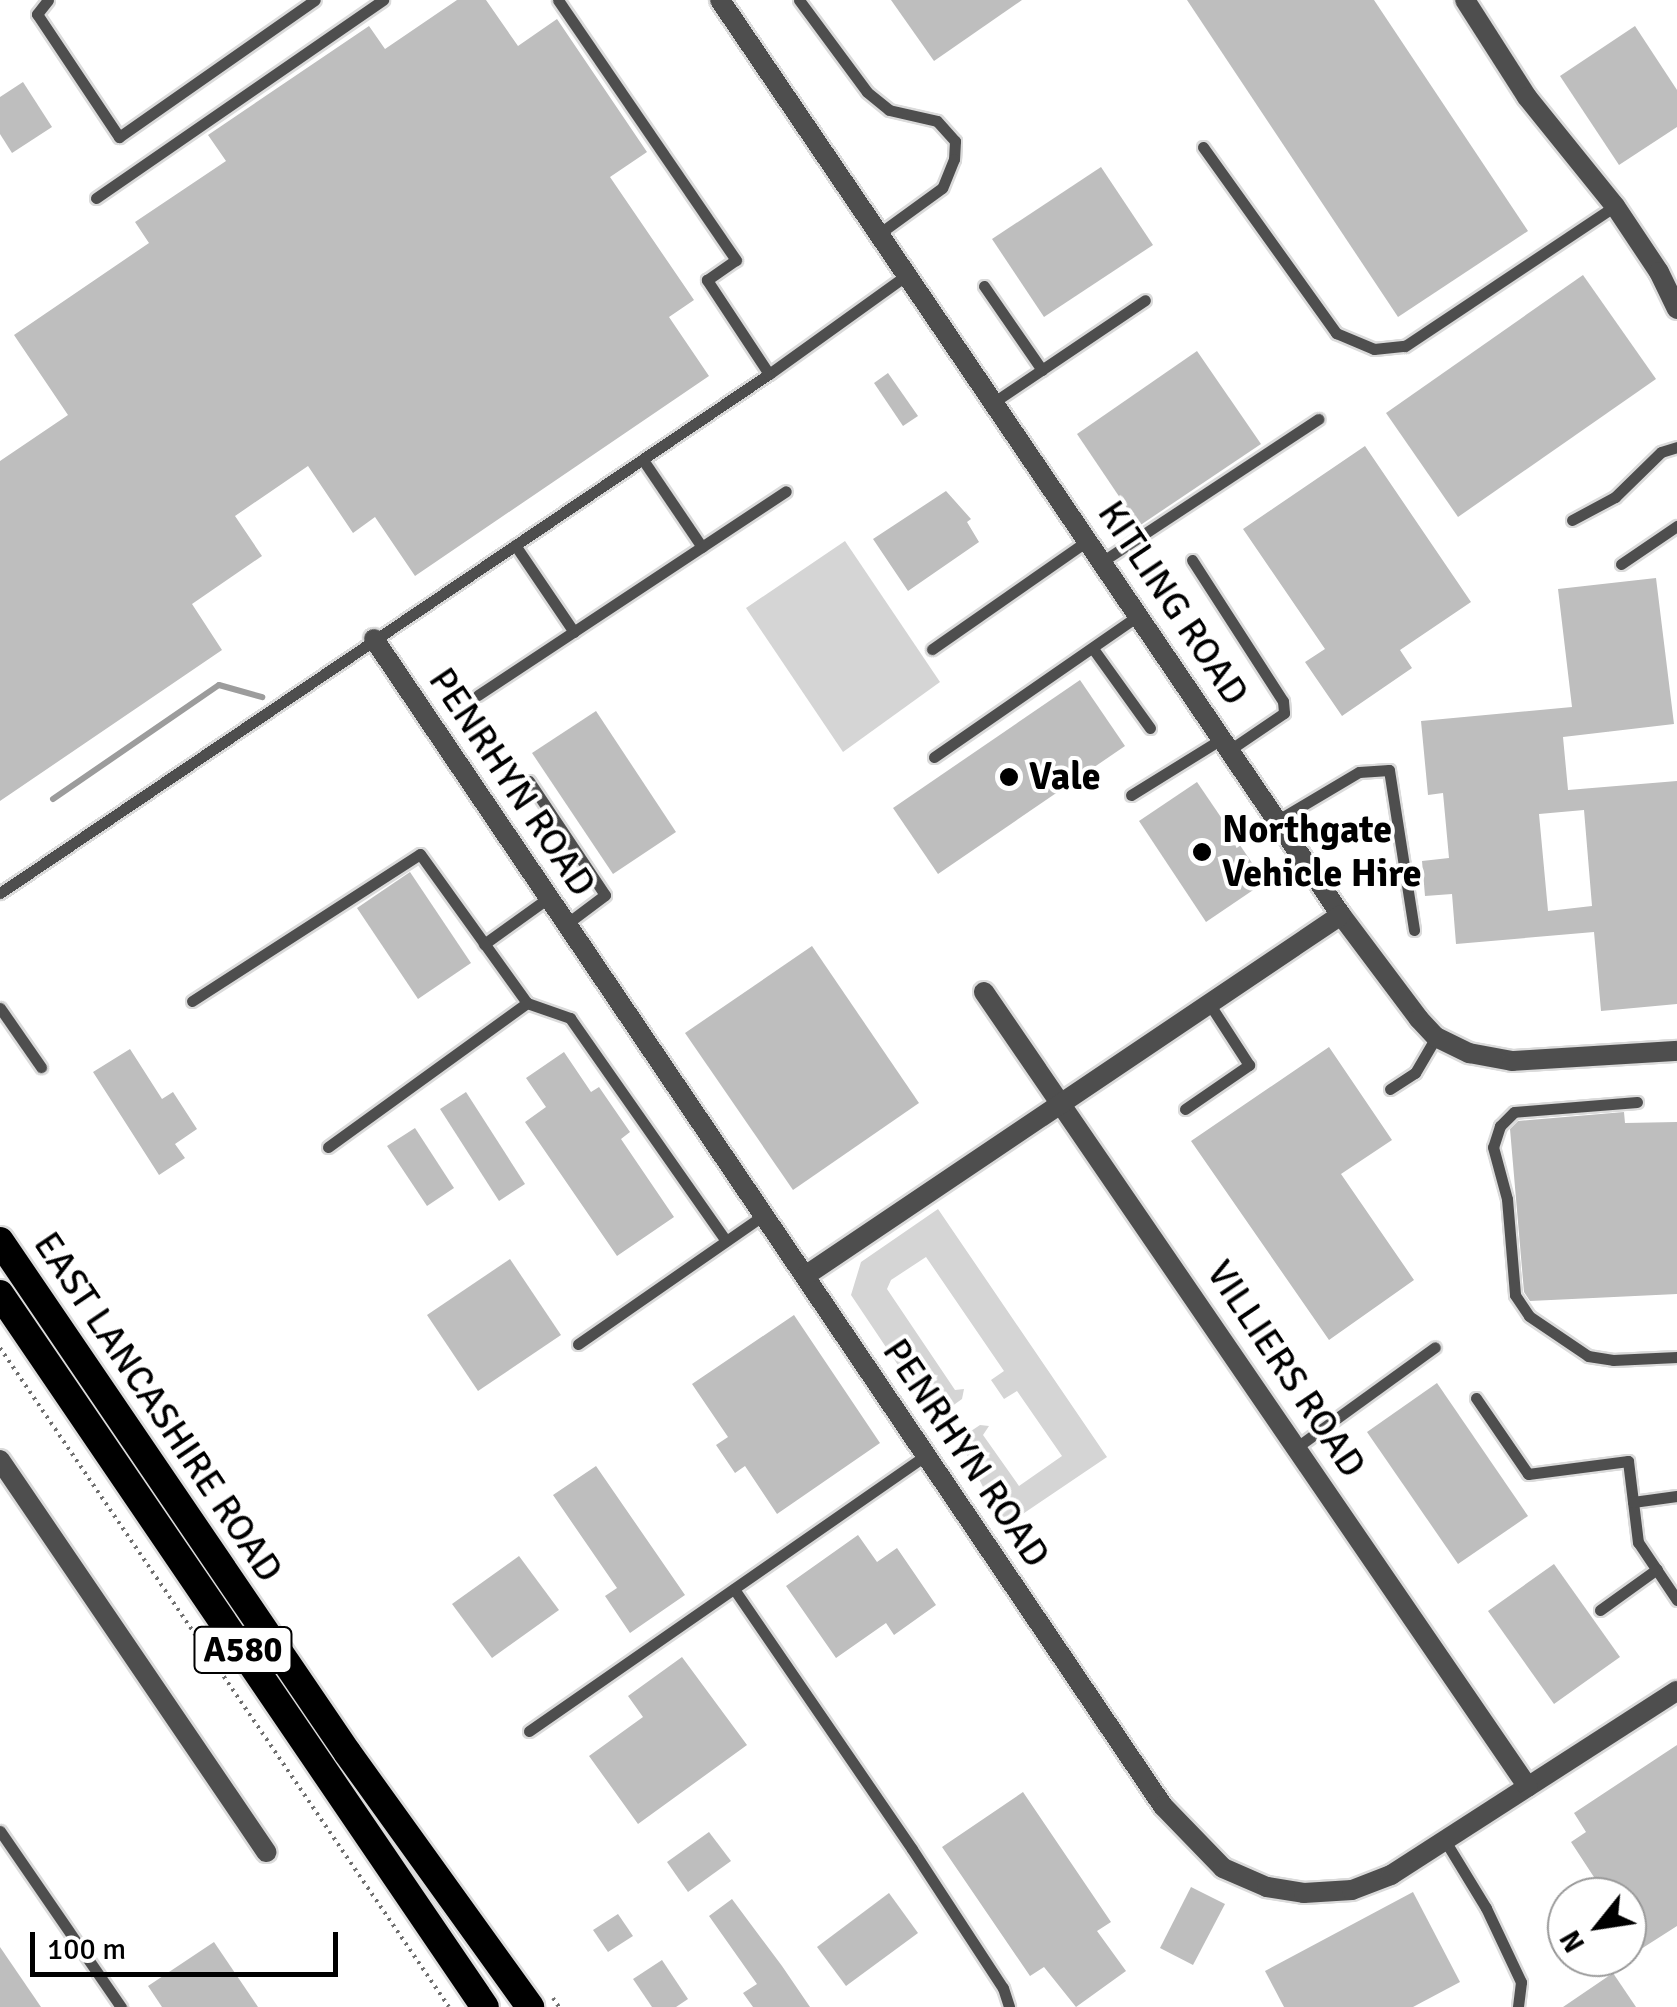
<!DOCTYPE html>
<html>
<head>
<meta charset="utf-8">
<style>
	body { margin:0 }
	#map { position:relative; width:1677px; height:2007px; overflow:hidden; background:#fff; font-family:Signika,sans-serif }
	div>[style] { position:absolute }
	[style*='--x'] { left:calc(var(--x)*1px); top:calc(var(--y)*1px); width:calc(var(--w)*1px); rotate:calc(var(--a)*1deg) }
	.green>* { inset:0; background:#d5d5d5 }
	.stream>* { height:6px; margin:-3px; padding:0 3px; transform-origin:3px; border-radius:3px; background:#9c9c9c }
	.building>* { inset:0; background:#bebebe }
	.path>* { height:4px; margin-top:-2px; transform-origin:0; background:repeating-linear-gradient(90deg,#707070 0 2.5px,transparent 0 7.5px) }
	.roads { filter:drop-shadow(2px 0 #dbdbdb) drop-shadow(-2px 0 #dbdbdb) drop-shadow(0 2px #dbdbdb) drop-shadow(0 -2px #dbdbdb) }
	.service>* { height:11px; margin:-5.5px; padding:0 5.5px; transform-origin:5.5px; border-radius:5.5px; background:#4e4e4e }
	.minor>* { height:20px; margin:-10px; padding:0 10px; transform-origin:10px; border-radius:10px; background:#4e4e4e }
	.trunk>* { height:28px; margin:-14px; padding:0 14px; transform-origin:14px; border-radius:14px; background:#000 }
	.dots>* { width:28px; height:28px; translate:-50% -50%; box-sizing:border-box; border:5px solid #fff; border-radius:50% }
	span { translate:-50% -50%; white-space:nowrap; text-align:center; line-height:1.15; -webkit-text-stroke:8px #fff; paint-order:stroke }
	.shield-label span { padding:2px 8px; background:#fff; border:2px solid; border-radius:8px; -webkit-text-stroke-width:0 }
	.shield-label { font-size:35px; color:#000; font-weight:700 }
	.street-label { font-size:38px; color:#000 }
	.poi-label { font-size:38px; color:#000; font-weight:700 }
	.left { translate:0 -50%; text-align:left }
	.north { position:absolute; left:1547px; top:1877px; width:100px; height:100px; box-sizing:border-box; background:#fff; border:2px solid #999; border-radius:50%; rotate:240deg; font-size:28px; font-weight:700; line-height:40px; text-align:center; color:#000 }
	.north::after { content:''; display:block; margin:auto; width:35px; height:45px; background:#000; clip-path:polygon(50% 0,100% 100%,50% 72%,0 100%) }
	.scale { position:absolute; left:30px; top:1932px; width:308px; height:45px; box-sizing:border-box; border:5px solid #000; border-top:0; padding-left:12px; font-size:30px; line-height:35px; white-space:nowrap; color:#000; -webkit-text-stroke:8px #fff; paint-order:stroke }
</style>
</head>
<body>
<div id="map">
	<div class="green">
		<div style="clip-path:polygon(845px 541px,940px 682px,843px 752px,746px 608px)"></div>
		<div style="clip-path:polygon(938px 1209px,1107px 1457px,1008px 1524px,986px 1493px,959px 1439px,980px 1425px,989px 1426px,983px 1435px,1019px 1486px,1062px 1456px,1017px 1391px,1004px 1399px,991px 1380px,1004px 1371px,926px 1257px,891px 1280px,887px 1289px,955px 1390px,964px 1389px,962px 1399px,941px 1414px,906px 1377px,851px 1295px,861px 1262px)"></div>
	</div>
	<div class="stream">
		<div style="--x:53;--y:799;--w:201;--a:-34.5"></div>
		<div style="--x:219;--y:685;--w:45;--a:15.6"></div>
	</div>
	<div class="building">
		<div style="clip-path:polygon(457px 0,486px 0,518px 46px,557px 19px,647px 152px,610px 177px,694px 300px,669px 317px,709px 376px,415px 576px,375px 517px,353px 533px,308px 466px,235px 516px,262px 556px,192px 604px,222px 650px,0 801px,0 461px,68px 415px,14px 335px,149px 243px,135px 222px,226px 161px,208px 135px,369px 26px,385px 49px)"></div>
		<div style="clip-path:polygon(891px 0,1022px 0,934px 61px)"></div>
		<div style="clip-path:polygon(1187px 0,1374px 0,1528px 231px,1398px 317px)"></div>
		<div style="clip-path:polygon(1635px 26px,1677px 90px,1677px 127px,1619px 165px,1560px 76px)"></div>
		<div style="clip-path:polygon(23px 82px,52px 127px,12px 153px,0 134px,0 97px)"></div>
		<div style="clip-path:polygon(1101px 167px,1153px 245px,1044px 317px,992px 239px)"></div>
		<div style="clip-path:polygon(1583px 275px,1656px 379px,1458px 517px,1386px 413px)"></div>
		<div style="clip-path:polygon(1197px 351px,1261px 444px,1139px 526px,1077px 434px)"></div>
		<div style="clip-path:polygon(888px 373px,918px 416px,903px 426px,874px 383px)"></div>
		<div style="clip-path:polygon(1365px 446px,1471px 602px,1400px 650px,1412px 668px,1342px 716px,1305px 662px,1325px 649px,1243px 529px)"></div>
		<div style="clip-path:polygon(946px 491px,971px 519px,967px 522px,979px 542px,908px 591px,873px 539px)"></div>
		<div style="clip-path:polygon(evenodd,1656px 578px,1674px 724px,1563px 737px,1568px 790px,1677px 781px,1677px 1004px,1601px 1011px,1594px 932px,1456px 944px,1452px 894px,1425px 896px,1422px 861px,1449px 858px,1443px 793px,1428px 795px,1421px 721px,1572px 707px,1558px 589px,1656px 578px,1584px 810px,1592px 906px,1548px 911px,1539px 814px,1584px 810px)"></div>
		<div style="clip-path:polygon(1080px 680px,1125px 746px,938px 874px,893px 808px)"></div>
		<div style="clip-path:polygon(596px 711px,676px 832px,613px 874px,532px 753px)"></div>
		<div style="clip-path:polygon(1197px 782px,1265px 882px,1206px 922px,1139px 821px)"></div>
		<div style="clip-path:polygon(410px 872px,471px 963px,418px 999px,357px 908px)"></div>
		<div style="clip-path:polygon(812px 946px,919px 1103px,793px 1190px,685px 1033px)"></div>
		<div style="clip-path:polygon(1329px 1047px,1392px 1140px,1341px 1174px,1414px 1280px,1329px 1340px,1191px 1141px)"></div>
		<div style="clip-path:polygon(130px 1049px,162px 1099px,173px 1092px,197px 1129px,175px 1144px,185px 1158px,159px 1175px,93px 1072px)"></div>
		<div style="clip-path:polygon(564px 1052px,591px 1092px,599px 1087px,630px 1132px,621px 1139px,674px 1217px,617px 1256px,525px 1122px,546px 1107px,526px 1078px)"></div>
		<div style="clip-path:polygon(466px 1092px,525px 1184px,499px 1201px,440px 1109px)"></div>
		<div style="clip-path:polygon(1624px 1112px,1625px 1123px,1677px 1122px,1677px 1294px,1530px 1301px,1524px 1292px,1510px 1129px,1518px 1121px)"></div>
		<div style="clip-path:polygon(415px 1128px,454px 1188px,427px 1206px,387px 1146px)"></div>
		<div style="clip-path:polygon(510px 1259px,561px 1335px,478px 1391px,427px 1315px)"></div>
		<div style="clip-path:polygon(794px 1315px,880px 1443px,777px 1514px,745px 1466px,735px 1473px,716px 1445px,728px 1437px,692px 1384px)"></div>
		<div style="clip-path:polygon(1437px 1383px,1528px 1516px,1458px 1564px,1367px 1432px)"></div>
		<div style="clip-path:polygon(596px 1466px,685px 1595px,630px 1633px,605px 1596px,617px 1588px,553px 1495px)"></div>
		<div style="clip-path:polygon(858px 1535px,877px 1562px,897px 1548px,936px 1605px,894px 1635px,886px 1623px,836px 1658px,786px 1586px)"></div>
		<div style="clip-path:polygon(519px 1556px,559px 1610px,492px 1658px,452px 1604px)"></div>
		<div style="clip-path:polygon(1554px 1564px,1620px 1657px,1554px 1704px,1488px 1611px)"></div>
		<div style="clip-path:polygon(682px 1657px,747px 1745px,638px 1824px,589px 1756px,643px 1717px,628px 1696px)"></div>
		<div style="clip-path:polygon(1677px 1745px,1677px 1926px,1641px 1949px,1627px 1927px,1627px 1897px,1607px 1897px,1571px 1842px,1586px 1832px,1574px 1813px)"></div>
		<div style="clip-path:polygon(1023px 1792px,1111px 1922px,1097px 1931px,1126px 1971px,1076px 2007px,1044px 1967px,1030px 1976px,942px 1847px)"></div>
		<div style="clip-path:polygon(709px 1832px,731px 1861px,688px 1892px,667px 1862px)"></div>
		<div style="clip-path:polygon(1191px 1887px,1225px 1904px,1193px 1965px,1160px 1948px)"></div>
		<div style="clip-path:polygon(1413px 1892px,1460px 1982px,1413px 2007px,1284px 2007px,1265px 1971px)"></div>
		<div style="clip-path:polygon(889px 1893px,918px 1933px,846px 1986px,817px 1947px)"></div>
		<div style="clip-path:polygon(732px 1899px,782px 1966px,810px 2007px,753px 2007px,743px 1993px,757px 1984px,709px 1916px)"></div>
		<div style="clip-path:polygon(618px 1914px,633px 1936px,608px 1952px,593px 1930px)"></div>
		<div style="clip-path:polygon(214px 1942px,258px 2007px,162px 2007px,148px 1986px)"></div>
		<div style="clip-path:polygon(0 1947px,41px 2007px,0 2007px)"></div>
		<div style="clip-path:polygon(662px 1960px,688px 1999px,676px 2007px,652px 2007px,633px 1979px)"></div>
		<div style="clip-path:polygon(1613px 1973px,1636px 2007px,1563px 2007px)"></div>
	</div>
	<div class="path">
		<div style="--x:0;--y:1348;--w:797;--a:55.73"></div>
		<div style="--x:553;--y:1998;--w:11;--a:56"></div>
	</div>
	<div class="roads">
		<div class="service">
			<div style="--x:48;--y:0;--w:18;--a:128"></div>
			<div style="--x:37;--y:14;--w:148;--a:56.3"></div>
			<div style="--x:119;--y:137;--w:239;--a:-35"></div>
			<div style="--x:799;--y:0;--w:114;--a:53.5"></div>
			<div style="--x:867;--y:92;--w:28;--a:39"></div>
			<div style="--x:889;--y:110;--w:49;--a:12.9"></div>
			<div style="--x:937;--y:121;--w:27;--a:48"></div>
			<div style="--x:955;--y:141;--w:18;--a:93"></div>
			<div style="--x:954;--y:159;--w:31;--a:112"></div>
			<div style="--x:942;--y:188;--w:77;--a:144"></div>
			<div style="--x:1203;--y:147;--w:229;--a:54.4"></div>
			<div style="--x:1336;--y:333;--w:41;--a:22.8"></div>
			<div style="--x:1374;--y:349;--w:31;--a:-6"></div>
			<div style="--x:1405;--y:346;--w:252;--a:-33.7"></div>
			<div style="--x:96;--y:198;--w:349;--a:-34.6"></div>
			<div style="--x:984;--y:286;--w:102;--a:55.4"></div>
			<div style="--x:769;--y:374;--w:170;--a:-35.7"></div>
			<div style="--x:994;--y:402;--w:182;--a:-34"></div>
			<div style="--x:643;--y:460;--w:105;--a:55.9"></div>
			<div style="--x:1572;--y:520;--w:49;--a:-28.1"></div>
			<div style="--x:1615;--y:497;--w:64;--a:-44.4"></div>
			<div style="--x:1661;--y:452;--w:17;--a:-17"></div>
			<div style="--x:515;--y:545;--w:105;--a:55.9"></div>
			<div style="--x:1192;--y:560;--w:168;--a:57.2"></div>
			<div style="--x:1283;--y:701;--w:12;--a:85"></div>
			<div style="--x:1284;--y:713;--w:64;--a:145.8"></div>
			<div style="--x:1103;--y:561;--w:258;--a:-33.4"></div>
			<div style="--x:1621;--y:564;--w:68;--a:-34.2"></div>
			<div style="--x:932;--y:649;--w:190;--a:-34.9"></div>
			<div style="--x:1094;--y:650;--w:96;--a:54.3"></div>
			<div style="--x:478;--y:695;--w:369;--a:-33.5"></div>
			<div style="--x:934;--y:757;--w:249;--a:-34.7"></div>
			<div style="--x:529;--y:781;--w:137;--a:56.3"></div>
			<div style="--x:605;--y:895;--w:50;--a:143.1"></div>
			<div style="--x:1131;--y:795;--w:108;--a:-31.8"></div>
			<div style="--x:1278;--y:820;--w:94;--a:-30.7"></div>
			<div style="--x:1359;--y:772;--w:30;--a:-4"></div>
			<div style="--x:1389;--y:770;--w:162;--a:81.1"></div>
			<div style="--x:0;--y:893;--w:928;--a:-34.02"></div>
			<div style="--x:769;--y:374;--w:113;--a:-123.4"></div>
			<div style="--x:707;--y:280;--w:35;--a:-35"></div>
			<div style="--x:736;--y:260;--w:315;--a:-124.4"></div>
			<div style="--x:484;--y:944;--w:79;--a:-35.7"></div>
			<div style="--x:192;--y:1001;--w:271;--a:-32.8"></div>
			<div style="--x:420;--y:854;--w:183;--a:54.3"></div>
			<div style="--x:527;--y:1003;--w:46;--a:19.2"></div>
			<div style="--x:570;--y:1018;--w:272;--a:55"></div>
			<div style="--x:0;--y:1008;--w:72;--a:55.2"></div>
			<div style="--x:1390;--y:1089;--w:30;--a:-33"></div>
			<div style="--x:1415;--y:1073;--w:42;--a:-59.7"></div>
			<div style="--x:1637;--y:1102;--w:123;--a:175.4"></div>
			<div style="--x:1514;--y:1112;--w:20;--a:135"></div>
			<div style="--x:1500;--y:1126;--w:22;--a:108"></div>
			<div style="--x:1493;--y:1147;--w:54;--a:74.9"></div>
			<div style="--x:1507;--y:1199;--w:96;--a:85.2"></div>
			<div style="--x:1515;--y:1295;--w:25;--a:56"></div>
			<div style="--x:1529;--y:1316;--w:71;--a:34.1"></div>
			<div style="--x:1588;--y:1356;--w:25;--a:9"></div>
			<div style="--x:1613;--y:1360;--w:64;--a:-2.7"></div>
			<div style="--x:1185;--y:1109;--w:78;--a:-34.5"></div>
			<div style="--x:1249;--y:1065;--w:72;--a:-123"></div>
			<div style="--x:328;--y:1147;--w:246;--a:-35.9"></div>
			<div style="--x:578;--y:1344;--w:224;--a:-34.8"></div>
			<div style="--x:1476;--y:1398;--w:92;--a:55.6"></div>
			<div style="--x:1528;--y:1474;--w:101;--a:-7.4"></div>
			<div style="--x:1628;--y:1461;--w:82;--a:83"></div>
			<div style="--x:1638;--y:1542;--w:70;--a:56.1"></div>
			<div style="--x:1297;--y:1447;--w:170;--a:-35.9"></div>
			<div style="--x:1633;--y:1502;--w:44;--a:-7.8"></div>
			<div style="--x:734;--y:1589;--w:315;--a:55.6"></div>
			<div style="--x:912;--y:1849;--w:166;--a:56.8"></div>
			<div style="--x:1003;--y:1988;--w:20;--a:72"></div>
			<div style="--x:1600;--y:1610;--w:70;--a:-35.7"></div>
			<div style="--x:529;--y:1731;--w:482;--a:-34.8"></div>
			<div style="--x:0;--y:1831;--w:214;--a:55.5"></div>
			<div style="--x:1444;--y:1839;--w:81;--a:58.7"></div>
			<div style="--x:1486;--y:1908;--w:82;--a:64.7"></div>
			<div style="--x:1521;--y:1982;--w:25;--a:97"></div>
		</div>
		<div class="minor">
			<div style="--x:720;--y:0;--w:1106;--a:55.84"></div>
			<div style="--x:1341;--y:915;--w:130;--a:53.1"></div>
			<div style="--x:1419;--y:1019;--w:25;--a:47"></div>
			<div style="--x:1436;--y:1037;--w:37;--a:26"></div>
			<div style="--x:1469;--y:1053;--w:44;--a:10.5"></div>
			<div style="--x:1512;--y:1061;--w:165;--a:-3.5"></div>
			<div style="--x:1465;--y:0;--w:115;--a:57.4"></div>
			<div style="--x:1527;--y:97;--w:140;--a:51.1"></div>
			<div style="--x:1615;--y:206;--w:79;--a:56.3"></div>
			<div style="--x:1659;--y:272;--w:41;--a:64.1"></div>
			<div style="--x:374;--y:639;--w:1409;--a:55.94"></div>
			<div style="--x:1163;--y:1806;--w:86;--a:45.9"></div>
			<div style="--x:1223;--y:1868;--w:48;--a:23.4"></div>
			<div style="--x:1267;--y:1887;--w:37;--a:9"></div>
			<div style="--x:1304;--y:1893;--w:48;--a:-3.6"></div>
			<div style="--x:1352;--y:1890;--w:42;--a:-21"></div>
			<div style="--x:1391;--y:1875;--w:340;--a:-32.8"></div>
			<div style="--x:984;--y:992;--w:963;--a:55.62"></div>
			<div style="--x:805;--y:1276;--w:646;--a:-33.96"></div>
			<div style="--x:0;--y:1460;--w:474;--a:55.8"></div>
		</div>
		<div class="trunk">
			<div style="--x:0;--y:1241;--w:618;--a:55.82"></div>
			<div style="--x:347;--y:1752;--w:314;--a:54.3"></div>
			<div style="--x:0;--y:1294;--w:862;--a:55.78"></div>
		</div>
	</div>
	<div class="dots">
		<div style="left:1009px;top:777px;background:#000"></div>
		<div style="left:1202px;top:852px;background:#000"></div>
	</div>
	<div class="shield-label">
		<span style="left:243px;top:1650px">A580</span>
	</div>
	<div class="street-label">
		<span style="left:1173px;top:603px;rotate:56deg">KITLING ROAD</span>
		<span style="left:512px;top:782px;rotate:56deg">PENRHYN ROAD</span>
		<span style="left:1286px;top:1369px;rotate:56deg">VILLIERS ROAD</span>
		<span style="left:158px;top:1407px;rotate:56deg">EAST LANCASHIRE ROAD</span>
		<span style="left:966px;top:1453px;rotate:56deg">PENRHYN ROAD</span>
	</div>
	<div class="poi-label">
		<span class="left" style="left:1029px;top:777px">Vale</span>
		<span class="left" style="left:1222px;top:852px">Northgate<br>Vehicle Hire</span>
	</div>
	<div class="north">N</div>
	<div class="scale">100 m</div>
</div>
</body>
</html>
